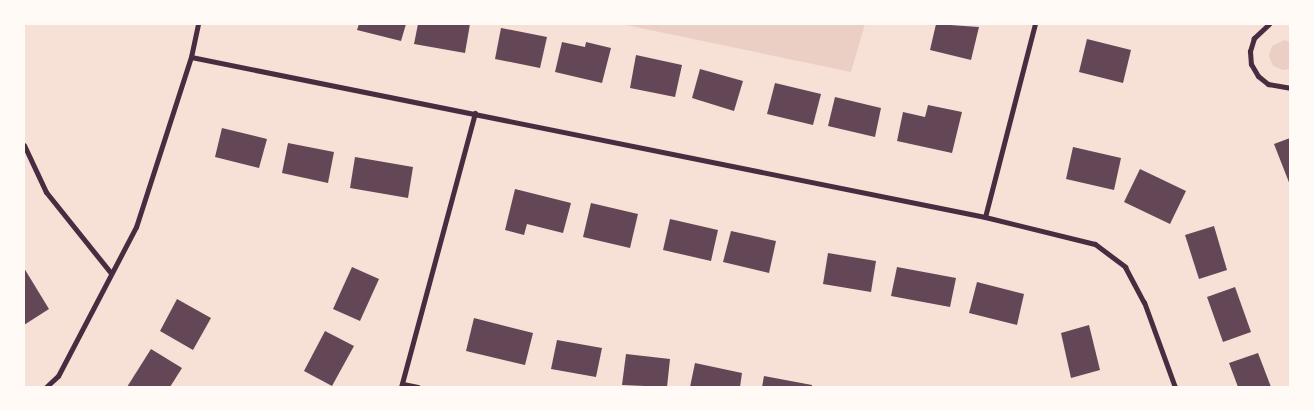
<!DOCTYPE html>
<html>
<head>
<meta charset="utf-8">
<style>
	body { margin:0 }
	#map { position:relative; width:1314px; height:411px; overflow:hidden; background:#f7e1d7; font-family:"Archivo Narrow",sans-serif }
	div>[style] { position:absolute }
	[style*='--x'] { left:calc(var(--x)*1px); top:calc(var(--y)*1px); width:calc(var(--w)*1px); rotate:calc(var(--a)*1deg) }
	.green>* { inset:0; background:#ebcfc5 }
	.building>* { inset:0; background:#644757 }
	.minor>* { height:5px; margin:-2.5px; padding:0 2.5px; transform-origin:2.5px; border-radius:2.5px; background:#4a2c40 }
	span { translate:-50% -50%; white-space:nowrap; text-align:center; line-height:1.15; -webkit-text-stroke:4px #fffaf5; paint-order:stroke }
	.frame { position:absolute; inset:0; border:25px solid #fffaf5; pointer-events:none }
</style>
</head>
<body>
<div id="map">
	<div class="green">
		<div style="clip-path:polygon(621px 24px,865px 24px,851px 72px)"></div>
		<div style="clip-path:polygon(1284px 40px,1290px 42px,1290px 69px,1283px 70px,1273px 66px,1269px 56px,1272px 46px)"></div>
	</div>
	<div class="building">
		<div style="clip-path:polygon(359px 24px,406px 24px,401px 41px,357px 30px)"></div>
		<div style="clip-path:polygon(418px 24px,470px 24px,465px 53px,414px 44px)"></div>
		<div style="clip-path:polygon(936px 24px,979px 27px,971px 60px,930px 50px)"></div>
		<div style="clip-path:polygon(501px 28px,547px 37px,540px 68px,495px 59px)"></div>
		<div style="clip-path:polygon(1087px 39px,1131px 50px,1123px 83px,1079px 72px)"></div>
		<div style="clip-path:polygon(562px 42px,585px 47px,586px 42px,611px 48px,602px 83px,555px 72px)"></div>
		<div style="clip-path:polygon(636px 55px,682px 65px,675px 97px,630px 88px)"></div>
		<div style="clip-path:polygon(700px 69px,743px 81px,734px 111px,692px 98px)"></div>
		<div style="clip-path:polygon(775px 83px,821px 94px,813px 125px,767px 114px)"></div>
		<div style="clip-path:polygon(835px 97px,881px 108px,875px 137px,828px 126px)"></div>
		<div style="clip-path:polygon(928px 105px,962px 112px,952px 153px,897px 141px,903px 112px,925px 117px)"></div>
		<div style="clip-path:polygon(222px 128px,267px 139px,259px 168px,215px 157px)"></div>
		<div style="clip-path:polygon(1290px 138px,1290px 185px,1274px 144px)"></div>
		<div style="clip-path:polygon(288px 143px,334px 152px,328px 183px,282px 173px)"></div>
		<div style="clip-path:polygon(1073px 147px,1121px 158px,1114px 190px,1066px 179px)"></div>
		<div style="clip-path:polygon(355px 157px,413px 167px,408px 198px,350px 188px)"></div>
		<div style="clip-path:polygon(1140px 169px,1186px 191px,1170px 224px,1124px 202px)"></div>
		<div style="clip-path:polygon(515px 189px,571px 203px,563px 233px,527px 224px,524px 235px,505px 230px)"></div>
		<div style="clip-path:polygon(591px 203px,638px 214px,630px 248px,583px 237px)"></div>
		<div style="clip-path:polygon(670px 219px,718px 230px,711px 261px,663px 250px)"></div>
		<div style="clip-path:polygon(1214px 226px,1227px 270px,1199px 279px,1185px 235px)"></div>
		<div style="clip-path:polygon(731px 231px,776px 241px,769px 273px,723px 262px)"></div>
		<div style="clip-path:polygon(828px 253px,876px 261px,871px 292px,823px 284px)"></div>
		<div style="clip-path:polygon(352px 267px,379px 279px,360px 321px,333px 309px)"></div>
		<div style="clip-path:polygon(897px 267px,956px 278px,950px 307px,891px 296px)"></div>
		<div style="clip-path:polygon(24px 268px,49px 309px,24px 325px)"></div>
		<div style="clip-path:polygon(977px 282px,1024px 294px,1017px 325px,969px 313px)"></div>
		<div style="clip-path:polygon(1235px 287px,1251px 332px,1223px 342px,1207px 297px)"></div>
		<div style="clip-path:polygon(177px 299px,211px 318px,193px 350px,160px 331px)"></div>
		<div style="clip-path:polygon(474px 318px,533px 333px,525px 365px,466px 351px)"></div>
		<div style="clip-path:polygon(1089px 325px,1100px 370px,1071px 378px,1061px 333px)"></div>
		<div style="clip-path:polygon(325px 331px,354px 346px,332px 386px,304px 371px)"></div>
		<div style="clip-path:polygon(557px 340px,602px 348px,596px 377px,551px 369px)"></div>
		<div style="clip-path:polygon(151px 349px,182px 368px,170px 387px,127px 387px)"></div>
		<div style="clip-path:polygon(1258px 353px,1271px 387px,1238px 387px,1229px 363px)"></div>
		<div style="clip-path:polygon(626px 354px,670px 359px,667px 387px,622px 385px)"></div>
		<div style="clip-path:polygon(695px 363px,742px 373px,740px 387px,690px 387px)"></div>
		<div style="clip-path:polygon(764px 376px,812px 385px,812px 387px,762px 387px)"></div>
	</div>
	<div class="minor">
		<div style="--x:1269;--y:24;--w:21;--a:137"></div>
		<div style="--x:1254;--y:38;--w:14;--a:107"></div>
		<div style="--x:1250;--y:51;--w:13;--a:86"></div>
		<div style="--x:1251;--y:64;--w:14;--a:60"></div>
		<div style="--x:1258;--y:76;--w:13;--a:39"></div>
		<div style="--x:1268;--y:84;--w:22;--a:10"></div>
		<div style="--x:191;--y:57;--w:810;--a:11.39"></div>
		<div style="--x:985;--y:217;--w:113;--a:13.8"></div>
		<div style="--x:1095;--y:244;--w:38;--a:37"></div>
		<div style="--x:1125;--y:267;--w:40;--a:62"></div>
		<div style="--x:1144;--y:302;--w:90;--a:70"></div>
		<div style="--x:24;--y:145;--w:52;--a:64.9"></div>
		<div style="--x:46;--y:192;--w:104;--a:51.3"></div>
		<div style="--x:985;--y:217;--w:199;--a:-75.5"></div>
		<div style="--x:403;--y:384;--w:15;--a:11"></div>
		<div style="--x:46;--y:387;--w:16;--a:-43"></div>
		<div style="--x:58;--y:376;--w:168;--a:-62.4"></div>
		<div style="--x:136;--y:227;--w:179;--a:-72.1"></div>
		<div style="--x:191;--y:57;--w:34;--a:-78"></div>
		<div style="--x:401;--y:387;--w:284;--a:-74.9"></div>
	</div>
	<div class="frame"></div>
</div>
</body>
</html>
